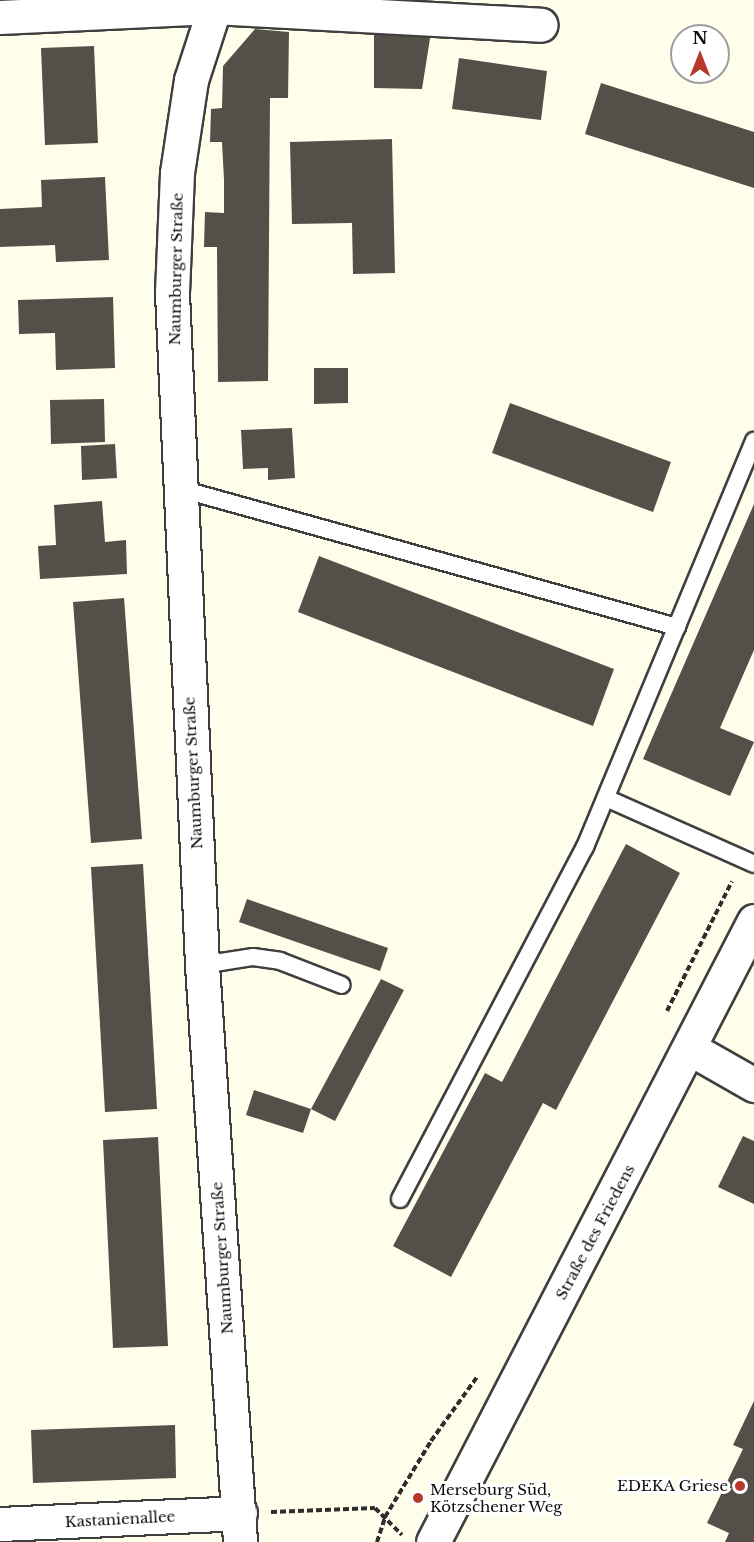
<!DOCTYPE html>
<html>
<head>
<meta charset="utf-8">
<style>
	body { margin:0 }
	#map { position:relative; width:754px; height:1542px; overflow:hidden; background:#fefeeb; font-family:"Libre Baskerville",serif }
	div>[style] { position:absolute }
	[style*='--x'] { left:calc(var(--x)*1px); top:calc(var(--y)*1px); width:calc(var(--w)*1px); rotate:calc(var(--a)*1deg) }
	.building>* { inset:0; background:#544f49 }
	.path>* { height:4px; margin-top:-2px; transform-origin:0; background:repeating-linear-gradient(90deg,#2e2e2e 0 6px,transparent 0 9px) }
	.roads { filter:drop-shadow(2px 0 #3f3f3f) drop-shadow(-2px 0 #3f3f3f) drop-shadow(0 2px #3f3f3f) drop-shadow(0 -2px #3f3f3f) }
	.service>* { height:16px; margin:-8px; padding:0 8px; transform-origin:8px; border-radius:8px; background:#fff }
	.minor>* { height:33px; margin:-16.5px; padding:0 16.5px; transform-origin:16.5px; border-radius:16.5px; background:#fff }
	.tertiary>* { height:33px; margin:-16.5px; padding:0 16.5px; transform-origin:16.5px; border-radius:16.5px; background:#fff }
	.dots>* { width:16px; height:16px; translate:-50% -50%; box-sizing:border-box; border:3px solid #fff; border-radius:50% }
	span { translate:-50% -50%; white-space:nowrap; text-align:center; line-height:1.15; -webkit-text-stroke:6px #fff; paint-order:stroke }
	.street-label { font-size:15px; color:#0c0c0c }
	.poi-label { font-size:15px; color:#0c0c0c }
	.right { translate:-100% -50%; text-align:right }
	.left { translate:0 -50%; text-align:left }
	.north { position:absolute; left:670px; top:24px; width:60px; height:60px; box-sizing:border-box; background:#fff; border:2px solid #9e9e9e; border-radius:50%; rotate:0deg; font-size:16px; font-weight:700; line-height:24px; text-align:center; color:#0c0c0c }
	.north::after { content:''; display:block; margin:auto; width:21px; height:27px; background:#b73728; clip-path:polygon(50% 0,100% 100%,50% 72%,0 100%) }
</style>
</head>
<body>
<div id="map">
	<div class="building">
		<div style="clip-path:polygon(374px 28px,431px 32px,422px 89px,374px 88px)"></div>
		<div style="clip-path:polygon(255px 29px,289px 32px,288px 98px,270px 98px,268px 381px,218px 382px,217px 247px,204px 247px,205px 212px,224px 213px,224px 180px,222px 142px,210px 142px,211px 109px,222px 108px,223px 66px)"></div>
		<div style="clip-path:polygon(94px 46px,98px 143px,45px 145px,41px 48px)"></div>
		<div style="clip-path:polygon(459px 58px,547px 71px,541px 120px,452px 109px)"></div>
		<div style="clip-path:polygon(601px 83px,754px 132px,754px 188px,585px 134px)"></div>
		<div style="clip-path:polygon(392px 139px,395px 273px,353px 274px,352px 223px,292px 224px,290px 142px)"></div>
		<div style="clip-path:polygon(105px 177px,109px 260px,56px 262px,55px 245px,0 247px,0 209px,42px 207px,41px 180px)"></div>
		<div style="clip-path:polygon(113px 297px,115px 368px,56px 370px,55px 333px,19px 334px,18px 300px)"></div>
		<div style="clip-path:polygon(314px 368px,348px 368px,348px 403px,314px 404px)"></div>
		<div style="clip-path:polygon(104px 399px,105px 442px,51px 444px,50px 400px)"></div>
		<div style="clip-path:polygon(510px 403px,671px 462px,653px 512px,492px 453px)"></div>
		<div style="clip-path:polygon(292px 428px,295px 478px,268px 480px,268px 468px,243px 469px,241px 430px)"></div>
		<div style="clip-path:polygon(115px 444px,117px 478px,82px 480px,81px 446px)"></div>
		<div style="clip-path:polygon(102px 501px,105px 542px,126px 540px,127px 574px,40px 579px,38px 546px,56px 545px,54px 505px)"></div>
		<div style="clip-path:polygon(754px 504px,754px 650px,720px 728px,754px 742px,730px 796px,643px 759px)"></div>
		<div style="clip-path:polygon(319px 556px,614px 669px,593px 726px,298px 612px)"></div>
		<div style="clip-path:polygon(124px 598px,142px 839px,91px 843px,73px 602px)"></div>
		<div style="clip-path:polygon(626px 844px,680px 873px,556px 1110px,543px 1103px,451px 1277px,393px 1246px,485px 1073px,502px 1082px)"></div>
		<div style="clip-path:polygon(143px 864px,157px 1109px,105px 1112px,91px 867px)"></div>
		<div style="clip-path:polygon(247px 899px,388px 948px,380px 971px,239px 922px)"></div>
		<div style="clip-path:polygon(381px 979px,404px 990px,335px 1121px,311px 1109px)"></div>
		<div style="clip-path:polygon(254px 1090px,311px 1109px,303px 1133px,246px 1115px)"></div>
		<div style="clip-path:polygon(743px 1136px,754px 1141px,754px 1204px,718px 1187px)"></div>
		<div style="clip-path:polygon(158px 1137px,168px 1346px,113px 1348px,103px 1140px)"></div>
		<div style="clip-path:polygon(754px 1401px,754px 1542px,725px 1542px,729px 1533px,707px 1523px,743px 1449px,733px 1445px)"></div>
		<div style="clip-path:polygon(175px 1425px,176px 1478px,33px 1483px,31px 1430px)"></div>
	</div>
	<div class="path">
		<div style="--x:667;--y:1011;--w:145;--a:-63.4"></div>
		<div style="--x:271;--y:1512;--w:104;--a:-2.2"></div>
		<div style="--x:375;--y:1508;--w:38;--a:45"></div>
		<div style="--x:377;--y:1542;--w:26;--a:-72"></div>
		<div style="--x:385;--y:1517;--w:89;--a:-58.8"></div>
		<div style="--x:431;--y:1441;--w:79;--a:-54.3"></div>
	</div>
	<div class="roads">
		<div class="service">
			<div style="--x:181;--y:489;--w:515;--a:15.55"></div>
			<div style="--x:606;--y:798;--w:162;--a:24"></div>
			<div style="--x:202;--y:965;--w:52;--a:-8.9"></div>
			<div style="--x:253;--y:957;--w:27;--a:8"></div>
			<div style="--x:280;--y:961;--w:66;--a:21.2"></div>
			<div style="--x:400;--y:1199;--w:398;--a:-62.3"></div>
			<div style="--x:585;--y:847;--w:440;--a:-67.4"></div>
		</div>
		<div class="minor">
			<div style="--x:217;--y:0;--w:84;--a:108"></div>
			<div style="--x:191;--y:80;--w:94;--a:98.6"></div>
			<div style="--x:177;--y:173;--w:120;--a:92.4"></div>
			<div style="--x:172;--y:293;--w:673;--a:87.44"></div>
			<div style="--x:202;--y:965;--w:578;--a:86.23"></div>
			<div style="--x:0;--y:17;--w:213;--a:-2.7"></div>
			<div style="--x:213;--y:7;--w:328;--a:3.1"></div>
			<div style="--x:691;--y:1049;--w:73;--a:29.7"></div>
			<div style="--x:0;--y:1524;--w:240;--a:-2.6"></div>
		</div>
		<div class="tertiary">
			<div style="--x:433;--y:1542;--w:699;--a:-62.67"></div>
		</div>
	</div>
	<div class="dots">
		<div style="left:740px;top:1486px;background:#b73728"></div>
		<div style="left:418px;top:1498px;background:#b73728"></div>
	</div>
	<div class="street-label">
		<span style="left:176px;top:269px;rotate:-89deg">Naumburger Straße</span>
		<span style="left:193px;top:773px;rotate:-93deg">Naumburger Straße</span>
		<span style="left:595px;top:1232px;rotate:-62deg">Straße des Friedens</span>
		<span style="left:222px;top:1258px;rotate:-94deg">Naumburger Straße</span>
		<span style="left:120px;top:1519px;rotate:-3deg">Kastanienallee</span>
	</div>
	<div class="poi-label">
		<span class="right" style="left:728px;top:1486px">EDEKA Griese</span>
		<span class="left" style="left:430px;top:1498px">Merseburg Süd,<br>Kötzschener Weg</span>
	</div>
	<div class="north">N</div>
</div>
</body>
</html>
